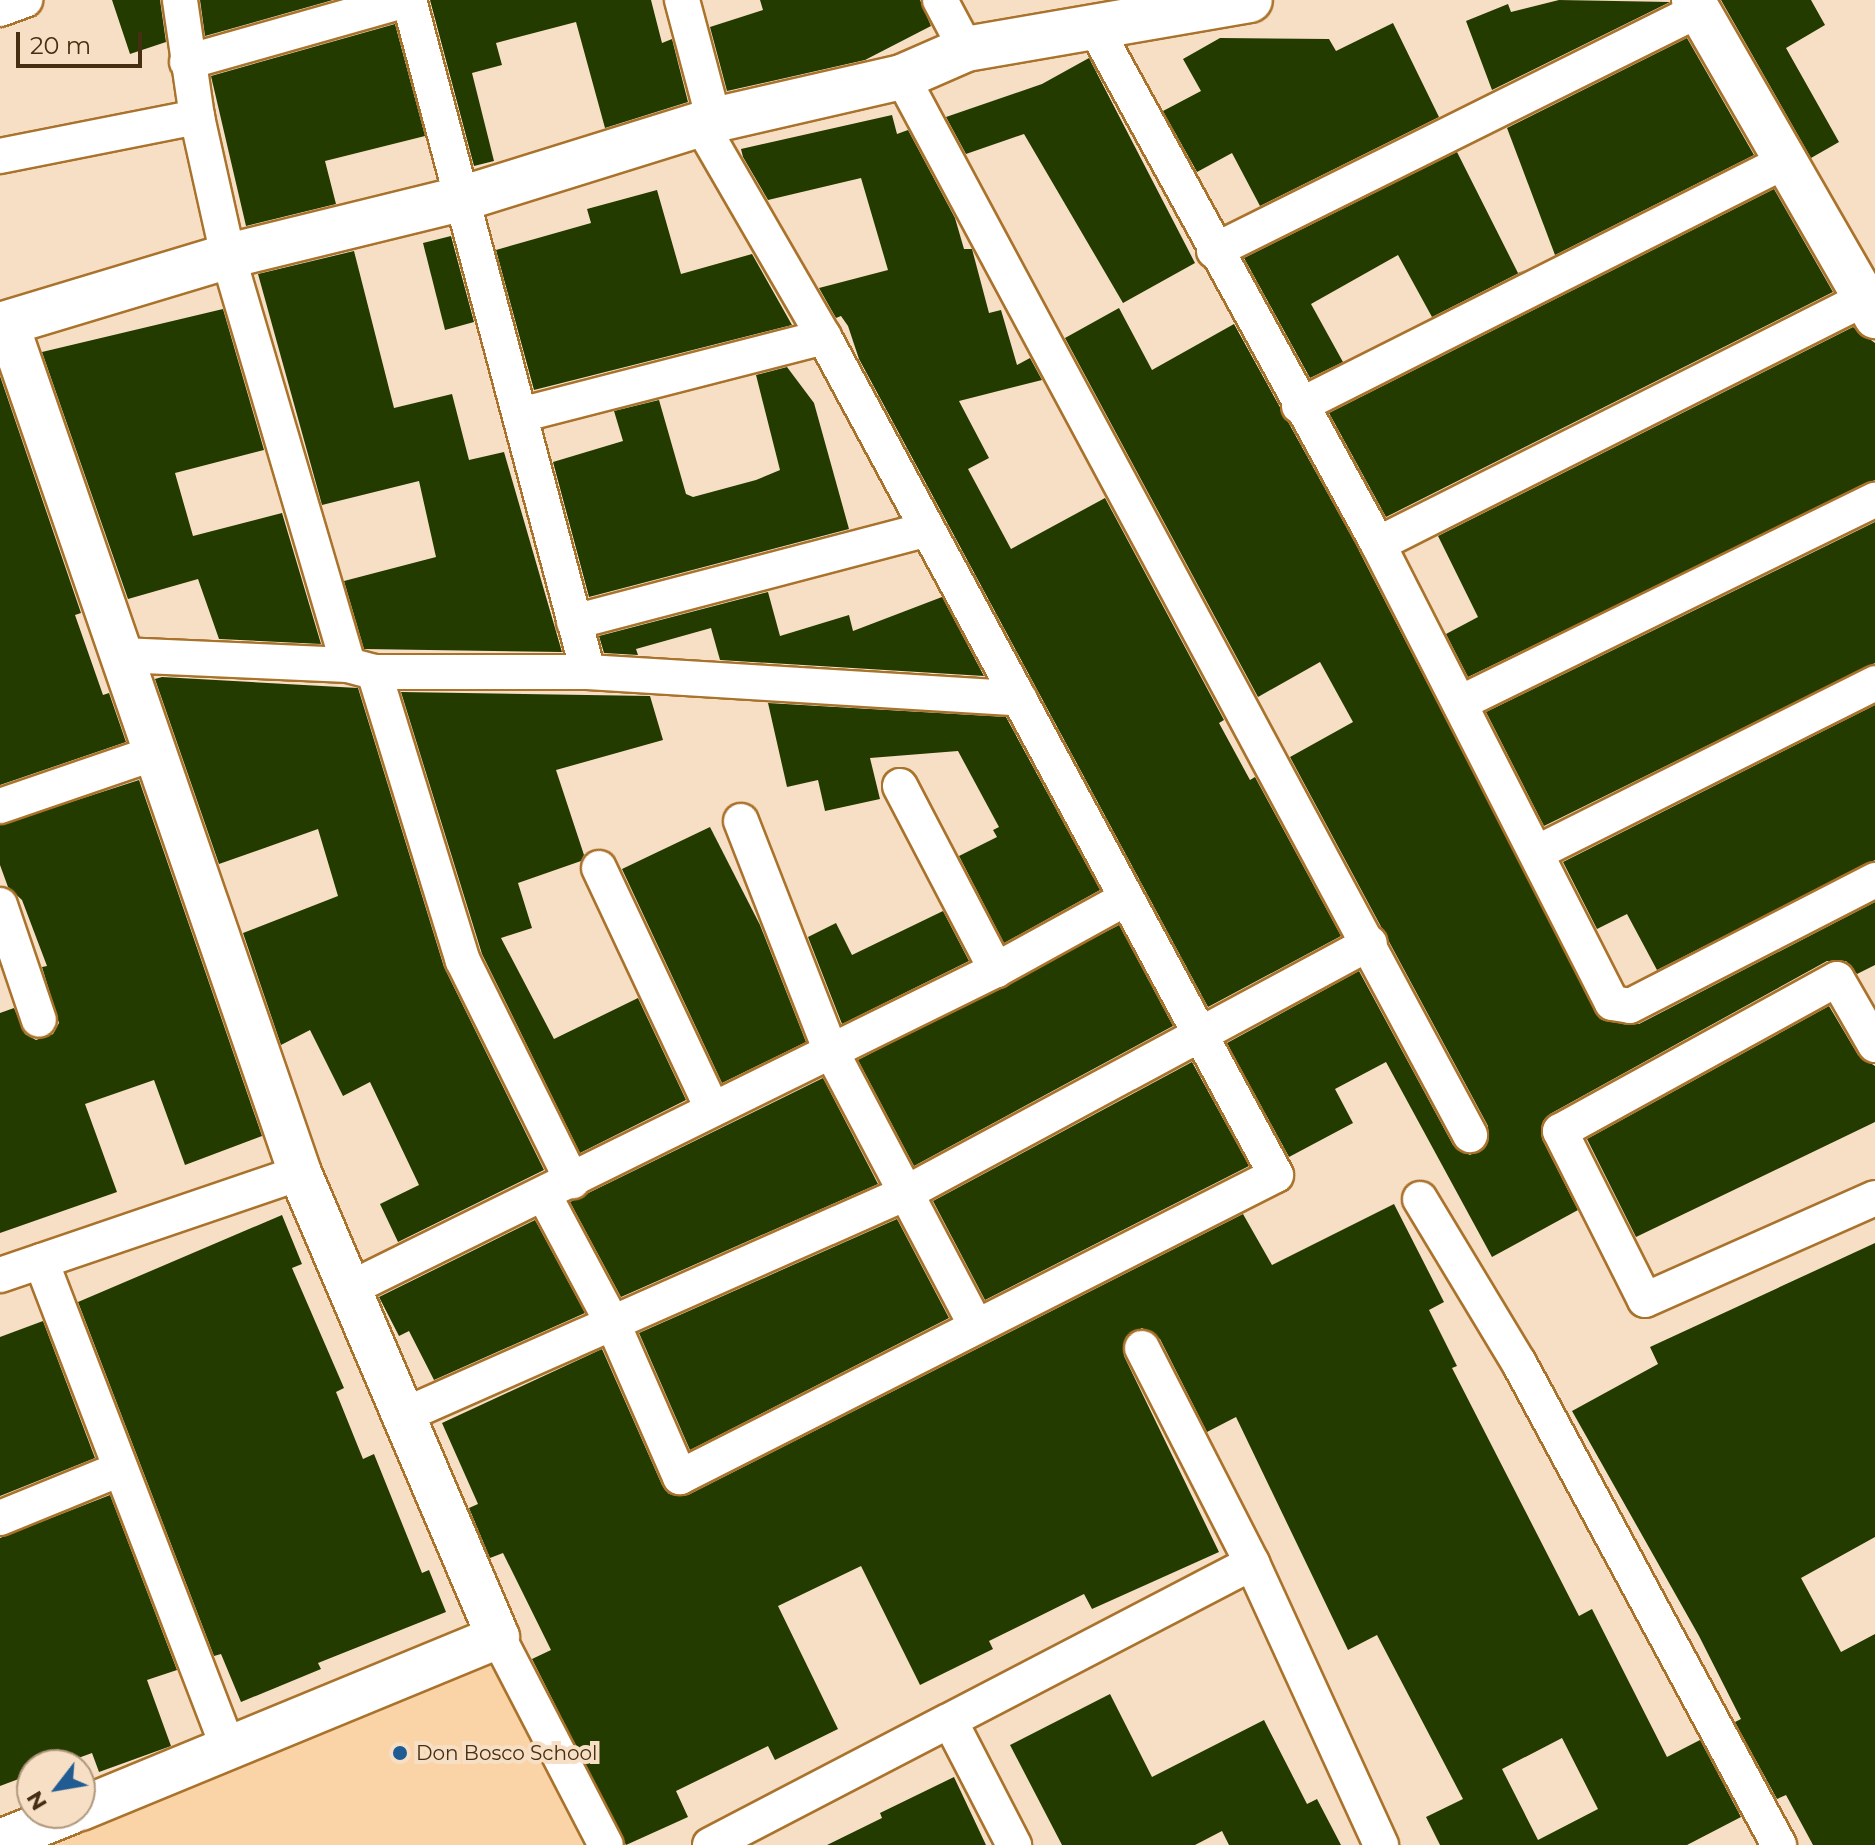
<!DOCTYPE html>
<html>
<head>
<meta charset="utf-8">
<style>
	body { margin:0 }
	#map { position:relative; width:1875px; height:1845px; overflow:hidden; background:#f7dfc5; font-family:Montserrat,sans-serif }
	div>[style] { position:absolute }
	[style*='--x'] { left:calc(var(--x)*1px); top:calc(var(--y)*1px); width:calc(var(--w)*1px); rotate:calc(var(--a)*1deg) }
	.built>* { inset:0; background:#fad3a7 }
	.building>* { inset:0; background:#243b00 }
	.roads { filter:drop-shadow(2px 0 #aa732c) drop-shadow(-2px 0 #aa732c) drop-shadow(0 2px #aa732c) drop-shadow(0 -2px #aa732c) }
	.minor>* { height:34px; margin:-17px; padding:0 17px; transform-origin:17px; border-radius:17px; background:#fff }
	.tertiary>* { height:42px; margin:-21px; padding:0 21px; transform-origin:21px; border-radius:21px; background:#fff }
	.secondary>* { height:44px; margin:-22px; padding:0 22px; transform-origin:22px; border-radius:22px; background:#fff }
	.dots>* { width:22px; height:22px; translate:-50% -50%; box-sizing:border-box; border:4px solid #f7dfc5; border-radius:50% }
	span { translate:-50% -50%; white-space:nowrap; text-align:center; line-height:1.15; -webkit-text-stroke:8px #f7dfc5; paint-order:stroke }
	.poi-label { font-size:20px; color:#452e11 }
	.left { translate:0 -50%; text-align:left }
	.north { position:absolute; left:16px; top:1749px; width:80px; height:80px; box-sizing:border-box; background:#f7dfc5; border:2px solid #b0987d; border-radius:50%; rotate:239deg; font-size:22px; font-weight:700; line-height:32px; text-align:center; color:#452e11 }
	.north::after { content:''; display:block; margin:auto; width:28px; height:36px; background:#205c92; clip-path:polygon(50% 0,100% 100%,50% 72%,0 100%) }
	.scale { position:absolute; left:16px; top:32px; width:126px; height:36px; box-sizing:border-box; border:4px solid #452e11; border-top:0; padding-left:10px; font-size:24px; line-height:28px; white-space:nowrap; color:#452e11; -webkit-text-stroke:6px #f7dfc5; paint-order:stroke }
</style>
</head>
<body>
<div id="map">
	<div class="built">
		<div style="clip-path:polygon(495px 1662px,583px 1845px,28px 1845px)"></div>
	</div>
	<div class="building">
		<div style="clip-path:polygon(112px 0,160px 0,166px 42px,130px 54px)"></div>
		<div style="clip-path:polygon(200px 0,333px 0,205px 36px)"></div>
		<div style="clip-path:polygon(430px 0,651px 0,662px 43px,672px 39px,688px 102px,605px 128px,576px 22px,496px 43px,502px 65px,472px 73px,494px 161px,474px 166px)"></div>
		<div style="clip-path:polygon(760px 0,920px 0,931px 26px,865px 60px,727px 91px,710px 27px,763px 10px)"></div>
		<div style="clip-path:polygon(1559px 0,1670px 2px,1492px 90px,1466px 21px,1508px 4px,1511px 12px)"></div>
		<div style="clip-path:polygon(1721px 0,1811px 0,1825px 25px,1786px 48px,1839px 142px,1811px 158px)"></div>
		<div style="clip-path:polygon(1393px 23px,1439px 117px,1260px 206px,1232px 153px,1197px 172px,1163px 111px,1201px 91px,1183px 59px,1220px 38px,1329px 39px,1336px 51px)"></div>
		<div style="clip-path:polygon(395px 24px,425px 136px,325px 161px,336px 204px,246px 226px,211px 76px)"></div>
		<div style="clip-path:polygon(1687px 38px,1754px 155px,1555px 255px,1507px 128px)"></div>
		<div style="clip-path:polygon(1089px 58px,1195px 263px,1123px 303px,1024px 134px,966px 154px,946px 117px,1042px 84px)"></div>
		<div style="clip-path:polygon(892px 115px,897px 134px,908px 130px,955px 218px,964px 249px,972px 249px,989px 313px,1001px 310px,1017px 365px,1030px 358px,1042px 380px,959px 401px,989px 458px,968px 469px,1011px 549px,1105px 498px,1224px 720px,1219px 723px,1250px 780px,1255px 777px,1341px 936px,1208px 1007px,859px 359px,848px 326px,841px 316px,836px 318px,819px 288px,888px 270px,861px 178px,768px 200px,743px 157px,741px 149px)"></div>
		<div style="clip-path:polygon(1457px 152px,1518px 273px,1525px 270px,1432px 317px,1398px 255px,1311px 304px,1343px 362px,1310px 378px,1244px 258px)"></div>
		<div style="clip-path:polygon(1774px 189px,1833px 292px,1386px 517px,1329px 413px)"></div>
		<div style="clip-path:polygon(657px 190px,681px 274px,752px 254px,792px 325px,534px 390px,496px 250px,591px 223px,587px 209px)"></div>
		<div style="clip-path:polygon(451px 236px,474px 322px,445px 330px,423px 243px)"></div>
		<div style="clip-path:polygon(354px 251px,394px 408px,452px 394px,469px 460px,504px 452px,562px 652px,364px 649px,344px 581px,436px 557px,419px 481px,322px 505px,258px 274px)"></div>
		<div style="clip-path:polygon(1119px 308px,1152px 370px,1234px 324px,1355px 543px,1600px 1019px,1639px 1024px,1875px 902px,1875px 965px,1857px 974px,1846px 961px,1827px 961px,1550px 1114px,1543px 1121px,1542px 1139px,1578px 1210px,1492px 1257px,1386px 1062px,1335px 1089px,1353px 1123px,1289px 1157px,1227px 1043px,1359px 971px,1453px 1145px,1470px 1155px,1487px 1145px,1488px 1126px,1290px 757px,1353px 722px,1320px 662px,1258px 697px,1065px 338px)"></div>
		<div style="clip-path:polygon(223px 309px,264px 450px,175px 473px,193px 536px,282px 513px,321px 644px,219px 639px,198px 579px,128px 599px,42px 352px)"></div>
		<div style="clip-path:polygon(1853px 327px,1875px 343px,1875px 480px,1468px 677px,1446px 634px,1478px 617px,1438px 536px)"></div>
		<div style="clip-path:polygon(787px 367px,814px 403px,849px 529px,589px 597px,553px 462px,623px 441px,614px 411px,659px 400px,686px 494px,693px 497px,756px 480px,780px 470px,756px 375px)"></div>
		<div style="clip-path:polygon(0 376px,81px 613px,75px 615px,103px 695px,109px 693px,126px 742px,0 785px)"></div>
		<div style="clip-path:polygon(1875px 522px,1875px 663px,1544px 826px,1486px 712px)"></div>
		<div style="clip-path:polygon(768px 592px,780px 636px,849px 615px,853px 631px,942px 597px,984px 676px,720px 660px,711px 628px,636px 649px,638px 655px,604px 653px,599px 636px)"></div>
		<div style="clip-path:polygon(162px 677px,358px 688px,444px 967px,544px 1170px,398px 1242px,380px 1204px,419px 1185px,370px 1082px,343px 1096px,310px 1030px,281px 1045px,243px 933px,338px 896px,318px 829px,219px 864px,155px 679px)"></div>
		<div style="clip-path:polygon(401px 692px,650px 696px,663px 740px,556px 770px,584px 855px,581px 861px,518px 883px,532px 928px,501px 938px,554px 1039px,638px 998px,686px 1100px,580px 1153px,482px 954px)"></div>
		<div style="clip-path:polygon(768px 703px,1006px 717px,1100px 890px,1004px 943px,959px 856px,997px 837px,993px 830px,999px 827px,958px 751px,870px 758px,880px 799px,825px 811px,818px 780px,787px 787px)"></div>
		<div style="clip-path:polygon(1875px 705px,1875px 860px,1657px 970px,1627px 914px,1597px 929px,1563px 862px)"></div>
		<div style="clip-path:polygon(139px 780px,262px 1136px,185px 1165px,154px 1080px,85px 1104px,117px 1192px,0 1233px,0 1013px,14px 1008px,25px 1034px,36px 1040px,53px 1034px,59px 1023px,42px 967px,47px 966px,22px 900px,8px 887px,0 865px,0 825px)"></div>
		<div style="clip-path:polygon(710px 827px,760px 925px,806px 1042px,722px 1083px,622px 869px)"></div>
		<div style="clip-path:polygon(943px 911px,969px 961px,842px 1024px,808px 937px,836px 923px,852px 955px)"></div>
		<div style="clip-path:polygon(1119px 925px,1173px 1026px,914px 1166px,858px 1060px)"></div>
		<div style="clip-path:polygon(1829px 1006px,1858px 1055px,1875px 1066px,1875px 1122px,1636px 1237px,1587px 1139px)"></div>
		<div style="clip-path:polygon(1192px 1062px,1249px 1166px,985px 1300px,933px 1201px)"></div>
		<div style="clip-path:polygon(823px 1078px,878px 1184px,621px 1297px,570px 1202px)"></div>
		<div style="clip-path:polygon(evenodd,1394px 1204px,1444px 1302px,1429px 1310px,1457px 1366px,1452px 1368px,1579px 1616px,1592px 1609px,1667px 1757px,1700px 1740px,1741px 1817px,1687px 1845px,1440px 1845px,1426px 1817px,1463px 1799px,1377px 1635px,1348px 1650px,1236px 1417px,1207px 1432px,1160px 1339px,1142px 1328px,1126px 1337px,1124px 1356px,1219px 1552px,1092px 1609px,1084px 1594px,989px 1641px,993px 1649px,920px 1685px,861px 1566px,778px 1606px,838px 1729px,775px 1760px,768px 1746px,676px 1791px,688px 1817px,626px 1845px,532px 1659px,551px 1650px,503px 1553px,490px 1558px,469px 1508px,478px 1504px,442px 1423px,602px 1349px,662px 1485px,669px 1494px,688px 1495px,1243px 1214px,1272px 1265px,1394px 1204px,1562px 1738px,1598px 1809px,1538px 1840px,1502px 1769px,1562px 1738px)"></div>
		<div style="clip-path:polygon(282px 1215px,302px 1264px,292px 1268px,344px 1388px,336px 1392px,363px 1459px,374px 1454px,422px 1573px,429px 1570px,446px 1612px,318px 1663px,321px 1669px,241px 1702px,221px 1654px,214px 1656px,78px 1302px)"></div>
		<div style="clip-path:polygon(897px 1219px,949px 1318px,690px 1450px,639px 1333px)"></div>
		<div style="clip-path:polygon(535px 1220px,585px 1313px,434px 1380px,409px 1331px,399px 1336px,379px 1297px)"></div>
		<div style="clip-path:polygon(1875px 1243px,1875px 1537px,1801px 1578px,1841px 1652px,1875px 1634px,1875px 1845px,1813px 1845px,1786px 1795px,1777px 1799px,1735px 1722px,1741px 1719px,1699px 1636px,1572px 1411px,1658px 1364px,1650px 1347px)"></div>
		<div style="clip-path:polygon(43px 1321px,95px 1458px,0 1496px,0 1337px)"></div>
		<div style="clip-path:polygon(110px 1495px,177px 1670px,147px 1680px,171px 1746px,99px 1772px,92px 1753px,59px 1765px,32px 1765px,32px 1774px,0 1786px,0 1538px)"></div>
		<div style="clip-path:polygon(1110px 1694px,1152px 1777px,1264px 1720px,1307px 1804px,1317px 1799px,1341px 1845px,1229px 1845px,1222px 1831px,1195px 1845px,1062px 1845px,1010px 1745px)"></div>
		<div style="clip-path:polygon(954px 1777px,986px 1845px,827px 1845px,882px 1818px,880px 1813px)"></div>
	</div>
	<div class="roads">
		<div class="minor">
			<div style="--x:409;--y:0;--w:695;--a:75.08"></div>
			<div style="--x:682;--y:0;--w:124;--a:75.1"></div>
			<div style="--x:940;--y:0;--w:55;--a:62"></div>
			<div style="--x:0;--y:9;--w:27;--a:-20"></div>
			<div style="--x:1094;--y:26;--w:591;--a:61.27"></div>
			<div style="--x:1378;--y:544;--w:515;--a:62.99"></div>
			<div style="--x:1612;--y:1003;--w:18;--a:9"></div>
			<div style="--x:1630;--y:1006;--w:276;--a:-27.2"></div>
			<div style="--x:187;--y:62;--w:228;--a:-15.8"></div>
			<div style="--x:902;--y:77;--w:1201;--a:61.77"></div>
			<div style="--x:197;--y:117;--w:142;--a:77.4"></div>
			<div style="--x:228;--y:256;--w:426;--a:73.6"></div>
			<div style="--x:0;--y:156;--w:201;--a:-11.2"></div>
			<div style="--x:197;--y:117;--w:118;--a:-98.3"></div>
			<div style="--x:1214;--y:251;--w:542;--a:-26.42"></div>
			<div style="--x:1299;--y:406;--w:543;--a:-26.71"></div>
			<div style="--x:520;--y:415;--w:314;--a:-14.4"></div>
			<div style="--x:1378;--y:544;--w:546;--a:-26.75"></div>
			<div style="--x:574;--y:622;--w:362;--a:-14.7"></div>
			<div style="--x:121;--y:655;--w:227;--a:2.5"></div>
			<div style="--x:348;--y:665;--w:27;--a:15"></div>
			<div style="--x:374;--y:672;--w:214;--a:0"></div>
			<div style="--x:588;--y:672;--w:432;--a:3.5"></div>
			<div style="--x:374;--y:672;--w:302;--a:72.9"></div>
			<div style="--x:463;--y:961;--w:246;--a:63.6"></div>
			<div style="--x:1460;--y:703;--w:462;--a:-26.1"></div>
			<div style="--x:900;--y:786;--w:208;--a:62.4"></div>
			<div style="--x:0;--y:806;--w:164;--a:-18.9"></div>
			<div style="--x:741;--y:821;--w:245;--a:68.7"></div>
			<div style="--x:830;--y:1049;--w:313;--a:62.2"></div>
			<div style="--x:1538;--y:852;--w:377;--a:-26.6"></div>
			<div style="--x:599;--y:868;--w:265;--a:64.8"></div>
			<div style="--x:0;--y:905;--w:121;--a:71.3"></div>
			<div style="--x:1875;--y:1045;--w:76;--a:-119.9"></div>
			<div style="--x:1837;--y:979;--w:316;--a:151.2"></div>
			<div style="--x:1560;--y:1131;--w:189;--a:63.3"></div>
			<div style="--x:1645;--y:1300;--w:252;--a:-23.9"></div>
			<div style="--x:544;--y:1195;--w:149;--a:61.9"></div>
			<div style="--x:614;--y:1326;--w:165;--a:66.4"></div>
			<div style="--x:680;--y:1477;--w:668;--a:-26.87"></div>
			<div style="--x:1276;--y:1175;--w:952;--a:-118.34"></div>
			<div style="--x:824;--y:337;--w:245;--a:-120.1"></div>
			<div style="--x:1420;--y:1199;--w:192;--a:58.9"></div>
			<div style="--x:1519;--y:1363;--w:548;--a:61.66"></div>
			<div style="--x:41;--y:1261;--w:524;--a:68.97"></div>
			<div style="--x:0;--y:1275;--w:317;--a:-18.8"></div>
			<div style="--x:347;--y:1290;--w:724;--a:-26.25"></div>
			<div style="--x:996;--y:970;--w:149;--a:-28.8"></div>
			<div style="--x:1142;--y:1348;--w:242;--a:62.9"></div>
			<div style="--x:1252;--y:1563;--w:310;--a:65.4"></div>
			<div style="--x:400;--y:1417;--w:551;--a:-23.87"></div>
			<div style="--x:904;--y:1194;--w:529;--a:-28.31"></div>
			<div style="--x:0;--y:1518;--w:130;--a:-22.2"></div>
			<div style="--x:498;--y:1637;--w:234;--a:62.6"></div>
			<div style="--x:950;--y:1721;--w:140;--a:62.7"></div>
			<div style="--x:710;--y:1845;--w:611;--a:-27.49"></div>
		</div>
		<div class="tertiary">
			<div style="--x:1693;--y:0;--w:366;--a:60.1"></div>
			<div style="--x:7;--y:323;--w:899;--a:70.98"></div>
			<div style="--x:300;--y:1173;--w:504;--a:66.89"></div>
			<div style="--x:498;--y:1637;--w:452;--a:157.6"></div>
			<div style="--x:0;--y:1841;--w:75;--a:-21.8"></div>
		</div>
		<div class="secondary">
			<div style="--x:0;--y:325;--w:238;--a:-16.8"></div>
			<div style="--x:228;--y:256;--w:243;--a:-13.8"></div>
			<div style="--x:464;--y:198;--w:262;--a:-17.3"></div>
			<div style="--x:714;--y:120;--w:193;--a:-12.9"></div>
			<div style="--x:902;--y:77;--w:70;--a:-23.6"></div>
			<div style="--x:966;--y:49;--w:288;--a:-9.8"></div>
		</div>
	</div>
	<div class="dots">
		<div style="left:400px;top:1753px;background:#205c92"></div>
	</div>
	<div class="poi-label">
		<span class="left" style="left:416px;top:1753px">Don Bosco School</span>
	</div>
	<div class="north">N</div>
	<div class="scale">20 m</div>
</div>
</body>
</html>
